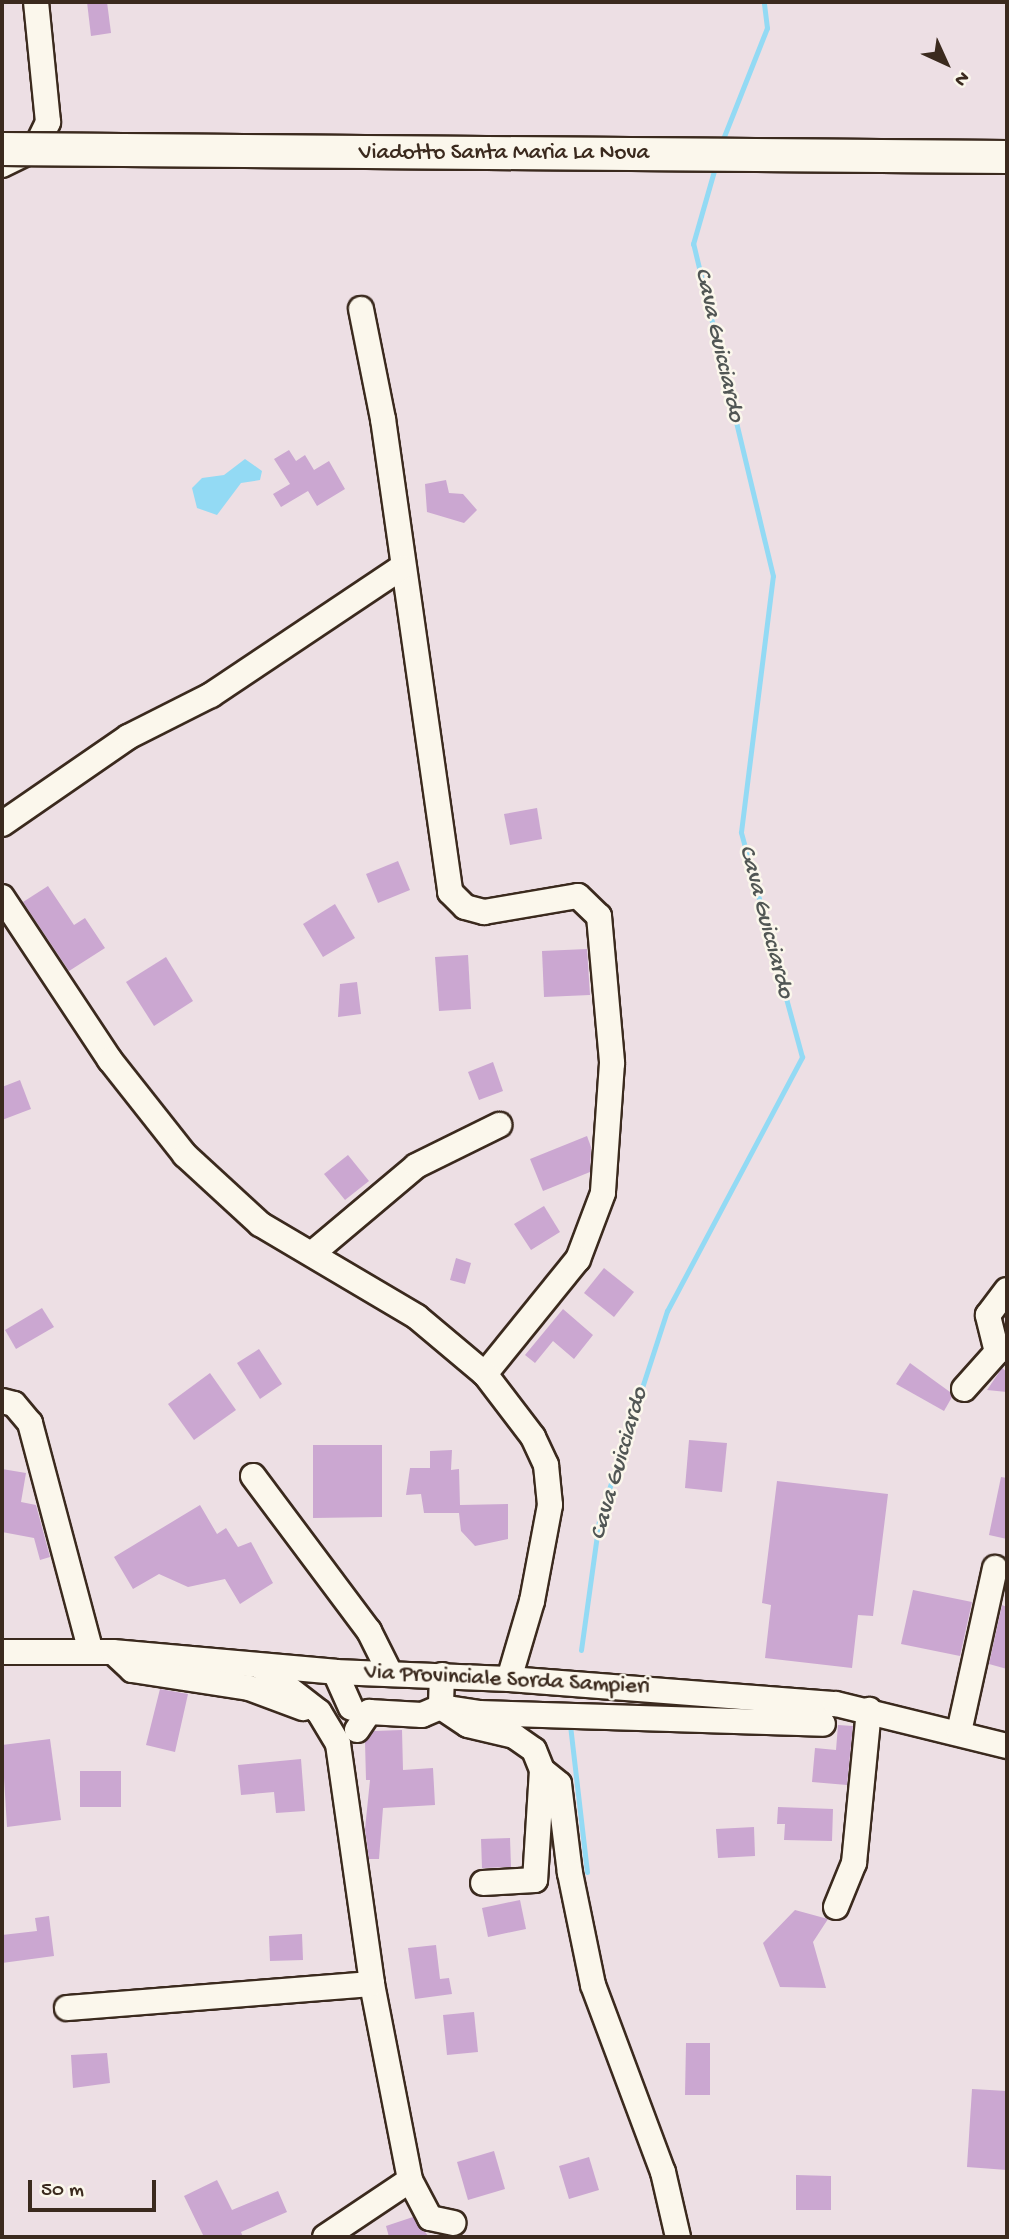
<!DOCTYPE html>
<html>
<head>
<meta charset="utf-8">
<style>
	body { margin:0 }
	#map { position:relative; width:1009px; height:2239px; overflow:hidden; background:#eddfe4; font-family:"Gochi Hand",sans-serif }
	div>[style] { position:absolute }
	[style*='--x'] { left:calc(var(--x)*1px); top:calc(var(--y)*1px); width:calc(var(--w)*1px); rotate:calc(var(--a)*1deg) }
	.water>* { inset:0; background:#93daf4 }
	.stream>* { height:5px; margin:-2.5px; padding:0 2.5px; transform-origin:2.5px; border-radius:2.5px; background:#93daf4 }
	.building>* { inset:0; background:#cba7d1 }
	.roads { filter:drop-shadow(2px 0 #3b2a1e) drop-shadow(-2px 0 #3b2a1e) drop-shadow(0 2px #3b2a1e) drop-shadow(0 -2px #3b2a1e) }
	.minor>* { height:24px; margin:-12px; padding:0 12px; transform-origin:12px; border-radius:12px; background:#fbf7ec }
	.bridges { filter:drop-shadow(2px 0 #3b2a1e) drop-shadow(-2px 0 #3b2a1e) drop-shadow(0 2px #3b2a1e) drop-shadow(0 -2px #3b2a1e) }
	.major-bridge>* { height:32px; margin:-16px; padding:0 16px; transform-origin:16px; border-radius:16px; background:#fbf7ec }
	span { translate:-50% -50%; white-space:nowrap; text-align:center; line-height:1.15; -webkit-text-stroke:5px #fbf7ec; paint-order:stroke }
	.street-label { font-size:23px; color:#3b2a1e }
	.water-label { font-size:24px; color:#515654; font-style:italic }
	.frame { position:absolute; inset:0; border:4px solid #3b2a1e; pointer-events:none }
	.north { position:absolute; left:911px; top:28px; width:70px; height:70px; -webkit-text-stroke:5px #fbf7ec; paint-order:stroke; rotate:135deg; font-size:19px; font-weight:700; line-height:28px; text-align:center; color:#3b2a1e }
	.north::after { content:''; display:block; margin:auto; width:24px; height:32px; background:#3b2a1e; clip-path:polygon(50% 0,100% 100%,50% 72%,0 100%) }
	.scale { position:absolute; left:28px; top:2180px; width:128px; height:32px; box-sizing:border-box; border:4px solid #3b2a1e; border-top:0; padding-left:9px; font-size:21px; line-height:24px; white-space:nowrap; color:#3b2a1e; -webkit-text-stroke:5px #fbf7ec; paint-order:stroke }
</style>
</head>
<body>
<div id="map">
	<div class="water">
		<div style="clip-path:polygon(245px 459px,262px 471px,260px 480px,241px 483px,217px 515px,197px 508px,192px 488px,202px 478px,224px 475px)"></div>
	</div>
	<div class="stream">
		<div style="--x:721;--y:144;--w:125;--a:-68.4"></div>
		<div style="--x:767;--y:28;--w:26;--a:-97"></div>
		<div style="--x:581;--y:1650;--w:131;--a:-82.1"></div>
		<div style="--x:599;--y:1520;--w:220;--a:-72"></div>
		<div style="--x:667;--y:1311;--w:288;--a:-62"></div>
		<div style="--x:802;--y:1057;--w:233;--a:-105.2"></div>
		<div style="--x:741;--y:832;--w:258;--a:-82.9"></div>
		<div style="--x:773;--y:576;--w:342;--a:-103.5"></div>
		<div style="--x:693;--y:244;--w:83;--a:-74"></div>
		<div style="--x:570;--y:1725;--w:148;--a:83.4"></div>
	</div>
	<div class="building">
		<div style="clip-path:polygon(87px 2px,107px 2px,111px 33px,91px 36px)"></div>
		<div style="clip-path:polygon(289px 450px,296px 461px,305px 455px,314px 470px,329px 461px,345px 489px,317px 506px,308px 491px,281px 507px,273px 494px,290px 484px,274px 459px)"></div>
		<div style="clip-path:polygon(446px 480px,449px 493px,463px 494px,477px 510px,464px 523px,427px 512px,425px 484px)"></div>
		<div style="clip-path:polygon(537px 808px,542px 839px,510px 845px,504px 814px)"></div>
		<div style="clip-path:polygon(398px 861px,410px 890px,378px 903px,366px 874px)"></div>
		<div style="clip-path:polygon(48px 886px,74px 925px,85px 918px,105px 948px,69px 971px,23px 902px)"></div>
		<div style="clip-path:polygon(335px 904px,355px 938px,323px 957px,303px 924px)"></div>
		<div style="clip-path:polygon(587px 949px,590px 995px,544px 997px,542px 951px)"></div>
		<div style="clip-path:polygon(468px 955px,471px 1009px,439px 1011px,435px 957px)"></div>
		<div style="clip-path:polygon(166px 957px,193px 1001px,154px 1026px,126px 982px)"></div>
		<div style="clip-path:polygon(357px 982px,361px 1014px,338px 1017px,340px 984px)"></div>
		<div style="clip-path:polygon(493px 1062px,503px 1091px,479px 1100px,468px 1072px)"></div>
		<div style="clip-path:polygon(20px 1080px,31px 1109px,2px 1120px,2px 1087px)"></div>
		<div style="clip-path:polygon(587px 1136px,591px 1147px,590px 1172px,543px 1191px,530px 1159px)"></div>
		<div style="clip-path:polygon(348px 1155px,369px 1181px,345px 1200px,324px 1174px)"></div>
		<div style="clip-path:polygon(544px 1206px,560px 1232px,531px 1250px,514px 1224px)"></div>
		<div style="clip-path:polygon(456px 1258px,471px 1263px,465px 1284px,450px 1280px)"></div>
		<div style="clip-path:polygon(604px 1268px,634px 1292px,614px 1317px,584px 1293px)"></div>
		<div style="clip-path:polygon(42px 1308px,54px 1327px,16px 1349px,5px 1330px)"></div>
		<div style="clip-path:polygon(563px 1309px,593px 1335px,574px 1359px,553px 1341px,535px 1363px,525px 1355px)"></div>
		<div style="clip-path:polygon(259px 1349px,282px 1384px,260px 1399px,237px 1363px)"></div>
		<div style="clip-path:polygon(910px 1363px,950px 1392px,952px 1397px,944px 1411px,896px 1384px)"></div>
		<div style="clip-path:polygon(1002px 1368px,1007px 1372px,1007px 1392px,987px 1390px)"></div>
		<div style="clip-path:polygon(210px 1373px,236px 1410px,194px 1440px,168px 1404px)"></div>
		<div style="clip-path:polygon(689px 1440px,727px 1443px,722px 1492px,685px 1488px)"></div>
		<div style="clip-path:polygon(313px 1445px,382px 1445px,382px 1517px,313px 1518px)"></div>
		<div style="clip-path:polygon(452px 1450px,451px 1470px,459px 1469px,460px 1505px,508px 1504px,508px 1539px,475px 1546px,461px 1531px,459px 1513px,424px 1513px,421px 1494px,406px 1495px,410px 1468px,430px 1468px,430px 1451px)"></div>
		<div style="clip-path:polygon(2px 1469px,26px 1473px,21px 1502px,36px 1505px,50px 1557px,40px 1560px,34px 1538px,2px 1532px)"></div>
		<div style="clip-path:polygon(1001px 1477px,1007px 1478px,1007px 1539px,989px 1535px)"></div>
		<div style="clip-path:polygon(777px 1481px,888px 1494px,873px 1616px,858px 1615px,852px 1668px,765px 1658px,771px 1605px,762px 1603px)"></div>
		<div style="clip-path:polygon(200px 1505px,217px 1534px,226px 1528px,238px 1547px,251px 1542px,273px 1583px,240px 1604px,225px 1579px,188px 1587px,159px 1574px,133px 1589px,114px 1557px)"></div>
		<div style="clip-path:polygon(913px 1590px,972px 1602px,960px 1656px,901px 1644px)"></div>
		<div style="clip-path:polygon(1002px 1605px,1007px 1607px,1007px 1669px,989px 1664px)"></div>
		<div style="clip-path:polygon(160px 1689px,188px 1694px,175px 1752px,146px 1745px)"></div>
		<div style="clip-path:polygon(838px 1725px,853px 1726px,847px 1785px,812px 1782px,815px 1748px,836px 1750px)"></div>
		<div style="clip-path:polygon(402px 1730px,403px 1770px,433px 1768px,435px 1805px,383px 1808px,379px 1859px,369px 1859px,365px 1829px,370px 1780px,366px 1780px,365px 1742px,374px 1731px)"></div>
		<div style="clip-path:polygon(50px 1739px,61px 1820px,7px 1827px,2px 1745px)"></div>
		<div style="clip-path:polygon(301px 1759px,305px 1811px,276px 1813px,274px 1792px,241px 1795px,238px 1765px)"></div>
		<div style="clip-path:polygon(80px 1771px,121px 1771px,121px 1807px,80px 1807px)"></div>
		<div style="clip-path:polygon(778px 1807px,833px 1809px,832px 1841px,784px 1840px,785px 1824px,777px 1824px)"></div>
		<div style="clip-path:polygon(754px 1827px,755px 1856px,718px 1858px,716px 1829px)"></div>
		<div style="clip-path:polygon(510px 1838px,511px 1867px,482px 1868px,481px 1839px)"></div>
		<div style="clip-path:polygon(520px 1900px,526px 1929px,488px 1937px,482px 1908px)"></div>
		<div style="clip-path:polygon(795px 1910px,828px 1919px,813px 1942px,826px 1988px,780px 1987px,763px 1943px)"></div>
		<div style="clip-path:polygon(49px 1916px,54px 1956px,2px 1963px,2px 1935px,37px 1931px,35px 1918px)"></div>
		<div style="clip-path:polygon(302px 1934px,303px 1960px,270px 1961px,269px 1936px)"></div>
		<div style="clip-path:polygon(436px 1945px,440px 1979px,449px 1978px,452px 1994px,415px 1999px,408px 1948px)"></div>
		<div style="clip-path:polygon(474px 2012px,478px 2052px,447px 2055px,443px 2015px)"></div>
		<div style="clip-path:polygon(686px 2043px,710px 2043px,710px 2095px,685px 2095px)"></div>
		<div style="clip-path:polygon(107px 2053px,110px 2083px,73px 2088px,71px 2055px)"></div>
		<div style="clip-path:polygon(972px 2089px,1007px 2091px,1007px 2170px,967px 2167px)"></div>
		<div style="clip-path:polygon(494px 2151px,505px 2189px,468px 2200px,457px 2162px)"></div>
		<div style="clip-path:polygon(589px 2157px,599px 2190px,569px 2199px,559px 2166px)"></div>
		<div style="clip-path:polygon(796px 2175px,831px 2176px,831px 2210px,796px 2210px)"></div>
		<div style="clip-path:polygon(217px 2180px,232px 2210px,278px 2191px,287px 2212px,241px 2232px,243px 2237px,204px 2237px,184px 2196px)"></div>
		<div style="clip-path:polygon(413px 2217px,429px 2237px,389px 2237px,386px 2226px)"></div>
	</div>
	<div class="roads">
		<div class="minor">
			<div style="--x:2;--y:165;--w:37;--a:-26"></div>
			<div style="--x:35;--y:149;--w:30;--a:-64"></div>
			<div style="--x:48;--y:122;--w:121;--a:-95.7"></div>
			<div style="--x:361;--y:309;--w:112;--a:78.7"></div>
			<div style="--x:383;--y:419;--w:478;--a:81.9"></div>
			<div style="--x:450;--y:892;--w:21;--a:45"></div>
			<div style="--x:465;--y:907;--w:20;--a:15"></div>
			<div style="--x:484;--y:912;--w:95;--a:-9.7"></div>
			<div style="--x:578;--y:896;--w:29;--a:44"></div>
			<div style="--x:599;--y:916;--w:148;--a:84.9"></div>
			<div style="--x:612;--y:1063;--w:130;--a:94"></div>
			<div style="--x:603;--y:1193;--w:71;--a:110.7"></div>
			<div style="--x:578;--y:1259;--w:148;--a:129"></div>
			<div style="--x:2;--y:824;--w:153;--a:-34.6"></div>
			<div style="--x:128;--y:737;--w:93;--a:-26.8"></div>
			<div style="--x:211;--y:695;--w:229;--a:-33.8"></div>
			<div style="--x:2;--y:897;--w:196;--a:56.5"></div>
			<div style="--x:110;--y:1060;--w:121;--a:51.7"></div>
			<div style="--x:185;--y:1155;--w:102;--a:42.6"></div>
			<div style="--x:260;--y:1224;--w:182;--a:30.6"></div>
			<div style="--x:417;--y:1317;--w:89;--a:40"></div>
			<div style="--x:485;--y:1374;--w:79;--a:52.7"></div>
			<div style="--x:533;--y:1437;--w:31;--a:65"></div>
			<div style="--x:546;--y:1465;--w:40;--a:84.3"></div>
			<div style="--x:550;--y:1505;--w:98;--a:100.6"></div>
			<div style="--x:532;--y:1601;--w:81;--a:106.4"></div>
			<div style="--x:314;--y:1252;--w:133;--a:-40.1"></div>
			<div style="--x:416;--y:1166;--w:93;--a:-26.3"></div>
			<div style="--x:964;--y:1389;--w:50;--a:-48.3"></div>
			<div style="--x:997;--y:1352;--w:38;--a:-104"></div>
			<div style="--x:988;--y:1315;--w:31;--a:-53"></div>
			<div style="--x:2;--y:1401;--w:12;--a:14"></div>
			<div style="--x:14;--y:1404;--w:25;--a:50"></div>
			<div style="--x:30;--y:1423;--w:237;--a:75.1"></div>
			<div style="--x:253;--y:1476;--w:194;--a:53.2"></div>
			<div style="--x:369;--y:1631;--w:47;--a:63.4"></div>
			<div style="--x:2;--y:1652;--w:111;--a:0"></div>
			<div style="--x:113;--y:1652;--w:223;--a:5.1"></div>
			<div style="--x:335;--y:1672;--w:174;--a:2.3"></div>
			<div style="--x:509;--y:1679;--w:328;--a:4.4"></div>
			<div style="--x:836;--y:1704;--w:176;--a:13.8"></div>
			<div style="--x:114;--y:1653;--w:25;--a:43"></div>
			<div style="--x:132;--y:1670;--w:118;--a:8.7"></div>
			<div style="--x:249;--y:1688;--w:58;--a:20.3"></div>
			<div style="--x:261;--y:1667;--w:73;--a:37.8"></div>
			<div style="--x:319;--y:1712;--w:37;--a:59"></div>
			<div style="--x:338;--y:1744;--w:242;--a:81.9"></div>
			<div style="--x:372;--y:1984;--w:200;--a:79"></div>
			<div style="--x:410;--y:2180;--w:43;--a:62.2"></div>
			<div style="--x:430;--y:2218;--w:24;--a:12"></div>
			<div style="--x:335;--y:1672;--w:39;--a:66"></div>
			<div style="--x:442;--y:1675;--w:32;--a:92"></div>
			<div style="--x:441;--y:1707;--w:38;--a:9"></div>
			<div style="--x:479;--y:1713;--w:344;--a:1.8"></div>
			<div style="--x:357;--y:1730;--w:22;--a:-56"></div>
			<div style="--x:369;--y:1712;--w:53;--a:3.2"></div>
			<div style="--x:422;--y:1715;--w:21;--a:-23"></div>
			<div style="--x:441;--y:1707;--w:32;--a:34"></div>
			<div style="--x:468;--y:1725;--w:47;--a:13.4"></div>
			<div style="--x:514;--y:1736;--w:24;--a:35"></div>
			<div style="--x:534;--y:1750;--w:22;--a:68"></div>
			<div style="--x:542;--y:1770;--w:110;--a:93.6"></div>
			<div style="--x:535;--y:1880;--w:52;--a:176.7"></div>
			<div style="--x:959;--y:1732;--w:168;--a:-77.6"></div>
			<div style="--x:542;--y:1770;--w:22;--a:39"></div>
			<div style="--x:559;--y:1784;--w:90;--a:83"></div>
			<div style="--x:570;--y:1873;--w:114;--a:78.4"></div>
			<div style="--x:593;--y:1985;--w:200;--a:69.5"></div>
			<div style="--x:663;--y:2172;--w:67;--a:77"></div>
			<div style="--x:836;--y:1907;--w:48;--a:-67.8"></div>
			<div style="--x:854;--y:1863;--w:154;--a:-84.4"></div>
			<div style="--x:67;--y:2008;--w:306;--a:-4.5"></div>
			<div style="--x:325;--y:2237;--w:102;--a:-33.8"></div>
		</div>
	</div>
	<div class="bridges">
		<div class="major-bridge">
			<div style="--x:2;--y:149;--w:1005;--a:0.46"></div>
		</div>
	</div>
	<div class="street-label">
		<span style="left:504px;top:154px">Viadotto Santa Maria La Nova</span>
		<span style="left:507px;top:1681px;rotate:3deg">Via Provinciale Sorda Sampieri</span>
	</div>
	<div class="water-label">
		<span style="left:718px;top:345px;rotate:77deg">Cava Guicciardo</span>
		<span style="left:765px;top:922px;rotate:75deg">Cava Guicciardo</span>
		<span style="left:620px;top:1464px;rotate:-74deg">Cava Guicciardo</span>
	</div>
	<div class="frame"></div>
	<div class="north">N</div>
	<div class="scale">50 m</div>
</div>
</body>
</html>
